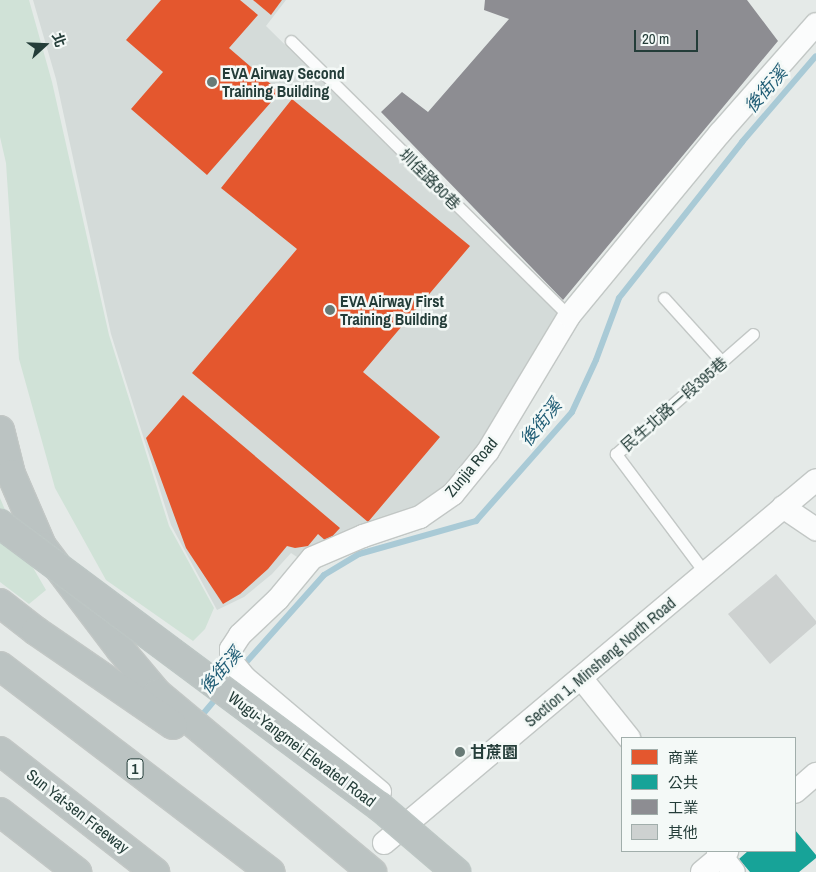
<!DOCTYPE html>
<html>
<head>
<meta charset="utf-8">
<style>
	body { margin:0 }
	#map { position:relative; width:816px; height:872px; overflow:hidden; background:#e5eae8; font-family:"Archivo Narrow","Noto Sans TC",sans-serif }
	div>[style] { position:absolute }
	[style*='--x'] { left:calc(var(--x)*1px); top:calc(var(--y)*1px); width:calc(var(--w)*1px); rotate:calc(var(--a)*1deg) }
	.built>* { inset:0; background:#d4dbd9 }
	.green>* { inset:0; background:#d0e2d7 }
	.shops>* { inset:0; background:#e4572e }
	.public>* { inset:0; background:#17a398 }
	.industry>* { inset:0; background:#8d8d92 }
	.stream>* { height:6px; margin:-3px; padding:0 3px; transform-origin:3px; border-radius:3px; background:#a9cad6 }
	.building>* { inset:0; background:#cdd1d0 }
	.roads { filter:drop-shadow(1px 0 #c2c7c5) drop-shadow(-1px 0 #c2c7c5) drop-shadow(0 1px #c2c7c5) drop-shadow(0 -1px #c2c7c5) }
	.lane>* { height:11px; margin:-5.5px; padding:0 5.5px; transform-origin:5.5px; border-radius:5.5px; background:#fbfcfc }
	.street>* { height:22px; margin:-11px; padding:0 11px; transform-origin:11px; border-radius:11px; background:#fbfcfc }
	.highway>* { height:28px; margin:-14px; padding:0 14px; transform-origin:14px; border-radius:14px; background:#bbc3c2 }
	.bridges { filter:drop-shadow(1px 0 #bdc6c4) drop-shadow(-1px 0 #bdc6c4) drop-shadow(0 1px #bdc6c4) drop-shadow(0 -1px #bdc6c4) }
	.highway-bridge>* { height:28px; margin:-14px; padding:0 14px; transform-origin:14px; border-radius:14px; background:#bbc3c2 }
	.dots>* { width:14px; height:14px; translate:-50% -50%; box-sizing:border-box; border:2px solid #f4f9f7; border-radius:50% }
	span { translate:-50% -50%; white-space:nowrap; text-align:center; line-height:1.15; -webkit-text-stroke:5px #f4f9f7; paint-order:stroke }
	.shield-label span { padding:1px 4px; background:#f4f9f7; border:1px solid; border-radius:4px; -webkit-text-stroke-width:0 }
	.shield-label { font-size:15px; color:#243d39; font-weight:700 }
	.poi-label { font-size:16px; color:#243d39; font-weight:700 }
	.left { translate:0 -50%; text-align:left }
	.street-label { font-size:16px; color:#243d39 }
	.water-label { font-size:18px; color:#215e76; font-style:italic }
	.legend { position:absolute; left:621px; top:737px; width:175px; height:115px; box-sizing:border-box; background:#f4f9f7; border:1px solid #a1aeab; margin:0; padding:6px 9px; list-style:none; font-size:15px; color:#243d39 }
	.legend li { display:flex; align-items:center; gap:10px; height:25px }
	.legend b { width:25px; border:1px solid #a1aeab }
	.north { position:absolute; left:20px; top:20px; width:50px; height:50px; -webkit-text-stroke:4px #f4f9f7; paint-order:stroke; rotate:70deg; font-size:14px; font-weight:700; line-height:20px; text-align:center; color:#243d39 }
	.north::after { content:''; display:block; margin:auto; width:18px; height:22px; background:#243d39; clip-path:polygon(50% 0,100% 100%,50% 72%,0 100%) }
	.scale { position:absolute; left:634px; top:30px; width:64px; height:22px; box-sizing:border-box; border:2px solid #243d39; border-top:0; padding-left:6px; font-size:15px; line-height:18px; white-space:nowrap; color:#243d39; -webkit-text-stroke:4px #f4f9f7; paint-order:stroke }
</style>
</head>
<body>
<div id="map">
	<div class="built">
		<div style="clip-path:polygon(33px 0,286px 0,266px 26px,565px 321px,452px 493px,330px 547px,297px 557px,291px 553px,272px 574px,244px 597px,217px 610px,171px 525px,111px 334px,56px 79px)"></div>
	</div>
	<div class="green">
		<div style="clip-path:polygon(0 0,29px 0,52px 82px,109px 335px,169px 526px,214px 608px,205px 629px,193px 641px,106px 580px,55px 488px,19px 359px,6px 163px,0 137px)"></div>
		<div style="clip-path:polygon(0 498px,21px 547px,46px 590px,29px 604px,0 582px)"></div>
	</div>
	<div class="shops">
		<div style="clip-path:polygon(161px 0,240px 0,258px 15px,229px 48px,280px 92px,207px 175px,131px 109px,163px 72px,126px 40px)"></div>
		<div style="clip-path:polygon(253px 0,282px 0,271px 15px)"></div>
		<div style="clip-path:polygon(292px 99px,470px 246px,363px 372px,440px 437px,368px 522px,192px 373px,297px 249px,221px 188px)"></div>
		<div style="clip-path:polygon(183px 395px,340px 528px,327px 542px,318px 534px,308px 546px,295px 548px,287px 546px,268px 569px,240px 594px,223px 604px,186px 548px,146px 438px)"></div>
	</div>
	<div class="public">
		<div style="clip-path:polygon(795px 830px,816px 855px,816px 858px,799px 872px,750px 872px,739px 859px,748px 851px,795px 851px)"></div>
	</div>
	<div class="industry">
		<div style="clip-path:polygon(485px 0,747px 0,778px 41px,563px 300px,381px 112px,402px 92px,428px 112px,509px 19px,484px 10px)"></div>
	</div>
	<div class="stream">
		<div style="--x:242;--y:667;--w:123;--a:-48.3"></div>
		<div style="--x:324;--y:575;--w:41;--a:-31"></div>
		<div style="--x:359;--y:554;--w:122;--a:-15.8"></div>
		<div style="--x:476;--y:521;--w:145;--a:-48.6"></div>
		<div style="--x:572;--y:412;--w:57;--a:-65.2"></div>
		<div style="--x:596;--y:360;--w:66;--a:-69.6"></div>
		<div style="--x:619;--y:298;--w:199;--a:-51.7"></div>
		<div style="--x:742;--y:142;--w:113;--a:-49.3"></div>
		<div style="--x:203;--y:714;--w:23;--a:-50"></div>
	</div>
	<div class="building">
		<div style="clip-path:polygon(776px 574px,816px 621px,816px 624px,770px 664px,728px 614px)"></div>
	</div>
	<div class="roads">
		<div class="lane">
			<div style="--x:291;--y:41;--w:391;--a:44.7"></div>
			<div style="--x:664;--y:298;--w:86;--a:47.8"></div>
			<div style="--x:705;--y:573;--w:149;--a:-126.8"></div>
			<div style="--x:616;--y:454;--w:182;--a:-41.2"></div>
		</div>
		<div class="street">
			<div style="--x:783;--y:507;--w:40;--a:34"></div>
			<div style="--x:581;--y:678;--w:77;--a:51.3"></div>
			<div style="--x:380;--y:792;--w:177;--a:-139.8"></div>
			<div style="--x:245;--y:678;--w:22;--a:-129"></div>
			<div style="--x:231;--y:661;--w:12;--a:-90"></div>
			<div style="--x:231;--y:649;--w:17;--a:-57"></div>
			<div style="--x:240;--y:635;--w:52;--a:-43.5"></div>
			<div style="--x:278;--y:599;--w:53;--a:-50.3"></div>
			<div style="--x:312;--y:558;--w:56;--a:-23.3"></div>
			<div style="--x:363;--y:536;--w:60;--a:-18.4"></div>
			<div style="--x:420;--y:517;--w:40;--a:-34.9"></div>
			<div style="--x:453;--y:494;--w:55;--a:-50.9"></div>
			<div style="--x:488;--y:451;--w:157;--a:-59"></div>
			<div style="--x:569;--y:316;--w:237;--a:-50.5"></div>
			<div style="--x:720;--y:133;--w:145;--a:-48.6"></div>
			<div style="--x:795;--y:792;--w:28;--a:-41"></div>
			<div style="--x:384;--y:843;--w:564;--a:-40.04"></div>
			<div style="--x:718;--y:851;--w:26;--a:53"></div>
			<div style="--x:702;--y:872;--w:33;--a:-40"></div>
		</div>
		<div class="highway">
			<div style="--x:0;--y:430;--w:45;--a:76"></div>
			<div style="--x:11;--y:474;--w:78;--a:66.7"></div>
			<div style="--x:42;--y:546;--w:129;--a:52.9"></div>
			<div style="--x:120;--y:649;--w:57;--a:49.9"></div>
			<div style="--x:157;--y:693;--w:280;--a:39.8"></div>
			<div style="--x:0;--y:603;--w:46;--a:37.9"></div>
			<div style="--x:36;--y:631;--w:166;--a:34.5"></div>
			<div style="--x:0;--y:666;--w:340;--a:37.3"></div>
			<div style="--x:0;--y:751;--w:197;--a:38"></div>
			<div style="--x:0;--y:812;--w:98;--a:37.9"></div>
		</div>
	</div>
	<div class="bridges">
		<div class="highway-bridge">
			<div style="--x:0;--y:524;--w:474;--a:36.7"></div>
			<div style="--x:380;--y:807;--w:100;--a:40.5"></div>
		</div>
	</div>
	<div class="dots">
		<div style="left:212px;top:82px;background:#687a76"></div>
		<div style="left:330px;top:310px;background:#687a76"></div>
		<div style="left:460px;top:752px;background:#687a76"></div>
	</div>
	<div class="shield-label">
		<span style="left:135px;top:769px">1</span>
	</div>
	<div class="poi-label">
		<span class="left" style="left:222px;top:82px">EVA Airway Second<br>Training Building</span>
		<span class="left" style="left:340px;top:310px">EVA Airway First<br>Training Building</span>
		<span class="left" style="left:470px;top:752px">甘蔗園</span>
	</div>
	<div class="street-label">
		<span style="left:430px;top:179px;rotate:45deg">圳佳路80巷</span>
		<span style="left:674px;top:404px;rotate:-41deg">民生北路一段395巷</span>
		<span style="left:471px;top:467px;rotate:-50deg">Zunjia Road</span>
		<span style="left:600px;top:662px;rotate:-40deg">Section 1, Minsheng North Road</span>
		<span style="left:302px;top:749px;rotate:37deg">Wugu-Yangmei Elevated Road</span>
		<span style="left:78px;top:811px;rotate:38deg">Sun Yat-sen Freeway</span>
	</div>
	<div class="water-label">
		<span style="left:766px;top:90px;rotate:-49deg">後街溪</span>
		<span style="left:541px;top:423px;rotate:-51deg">後街溪</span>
		<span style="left:221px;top:671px;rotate:-49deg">後街溪</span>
	</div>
	<ul class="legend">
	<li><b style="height:14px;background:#e4572e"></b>商業</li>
	<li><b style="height:14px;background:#17a398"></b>公共</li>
	<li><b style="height:14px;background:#8d8d92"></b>工業</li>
	<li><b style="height:14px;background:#cdd1d0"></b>其他</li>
	</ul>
	<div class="north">北</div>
	<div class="scale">20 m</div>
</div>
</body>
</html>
